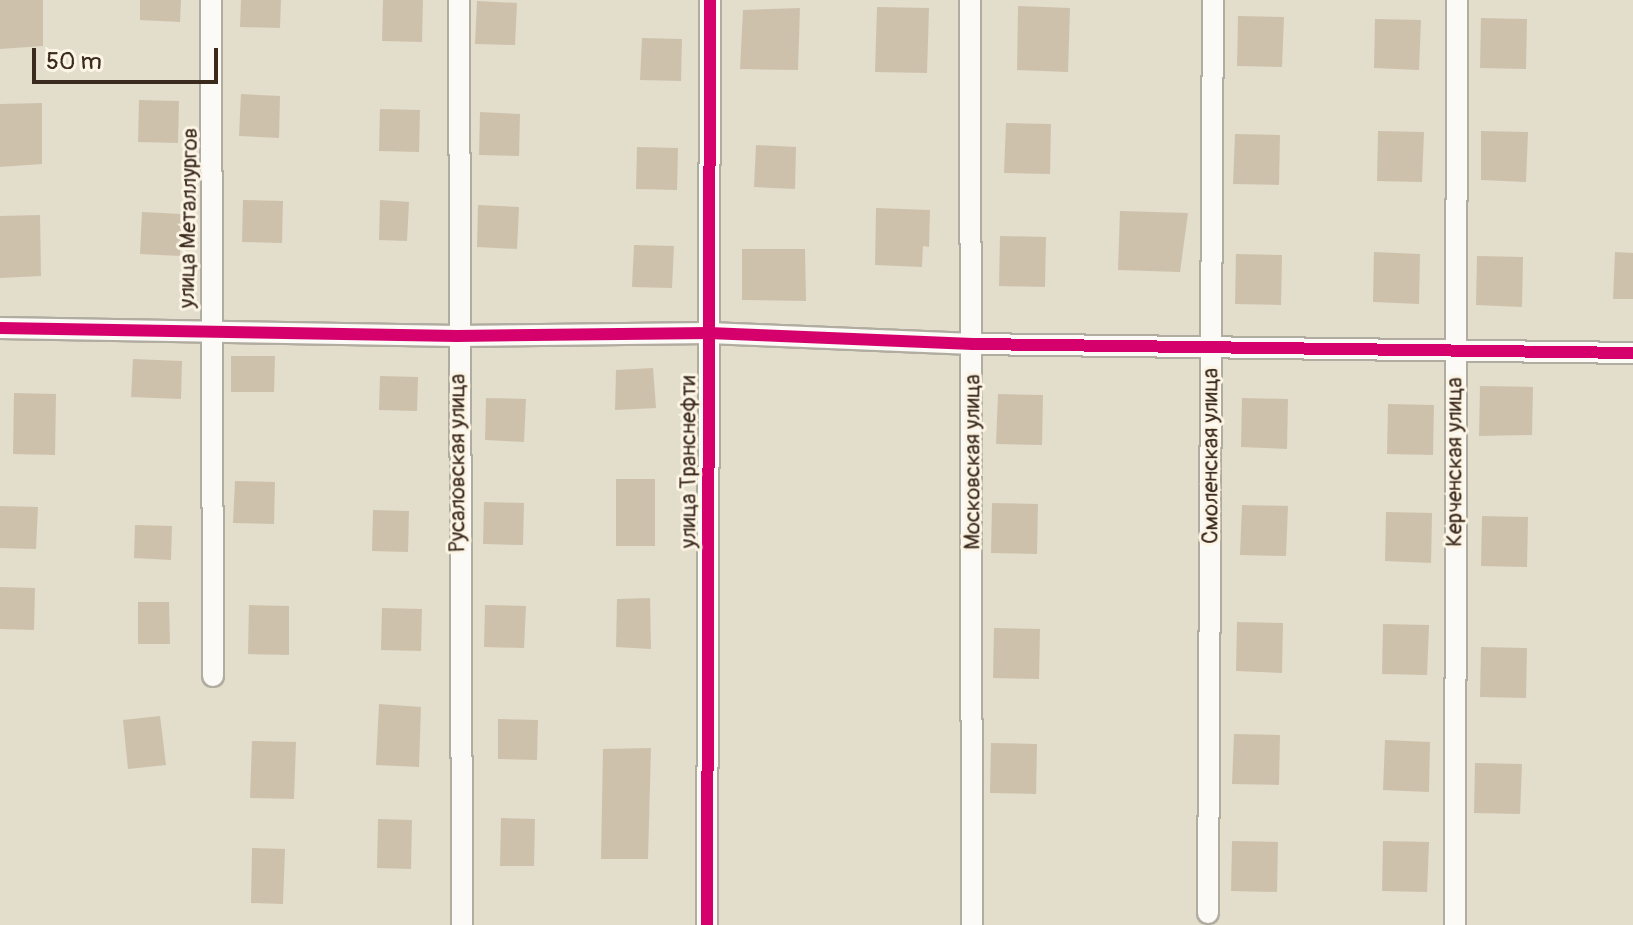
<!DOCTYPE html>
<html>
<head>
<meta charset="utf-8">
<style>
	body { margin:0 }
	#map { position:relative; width:1633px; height:925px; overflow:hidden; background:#e3ddcb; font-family:Pangolin,sans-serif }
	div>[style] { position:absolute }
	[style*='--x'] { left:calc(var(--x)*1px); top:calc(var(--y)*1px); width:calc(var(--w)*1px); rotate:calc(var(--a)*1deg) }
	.building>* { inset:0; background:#cec1ac }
	.roads { filter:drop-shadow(2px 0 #b1aca0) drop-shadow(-2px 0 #b1aca0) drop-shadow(0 2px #b1aca0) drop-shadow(0 -2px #b1aca0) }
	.street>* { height:20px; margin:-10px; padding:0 10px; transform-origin:10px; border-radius:10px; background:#fbfaf7 }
	.cycleway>* { height:12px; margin:-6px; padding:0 6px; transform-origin:6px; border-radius:6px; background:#d6006c }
	span { translate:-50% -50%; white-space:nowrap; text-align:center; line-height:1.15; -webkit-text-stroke:6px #fcf5e5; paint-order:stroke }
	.street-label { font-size:22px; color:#3b2a1e }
	.scale { position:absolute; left:32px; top:48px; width:186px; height:36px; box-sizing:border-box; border:4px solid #3b2a1e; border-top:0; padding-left:10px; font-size:24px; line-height:28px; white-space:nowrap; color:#3b2a1e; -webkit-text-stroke:6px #fcf5e5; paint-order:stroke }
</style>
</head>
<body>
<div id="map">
	<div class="building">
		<div style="clip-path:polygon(0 0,43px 0,43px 46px,0 49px)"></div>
		<div style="clip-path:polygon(140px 0,181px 0,180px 22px,140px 20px)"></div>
		<div style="clip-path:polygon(241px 0,281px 0,280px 28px,240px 27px)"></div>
		<div style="clip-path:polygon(383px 0,423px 0,422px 42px,382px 41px)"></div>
		<div style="clip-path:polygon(477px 1px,517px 3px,515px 45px,475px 44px)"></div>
		<div style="clip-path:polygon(1018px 6px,1070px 8px,1068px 72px,1017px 70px)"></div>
		<div style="clip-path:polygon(877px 7px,929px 8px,927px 73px,875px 72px)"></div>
		<div style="clip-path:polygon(800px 8px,798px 70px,740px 69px,743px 10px)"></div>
		<div style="clip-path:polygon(1238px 16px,1284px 17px,1282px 67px,1237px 66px)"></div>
		<div style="clip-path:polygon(1481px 18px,1527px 19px,1526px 69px,1480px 68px)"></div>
		<div style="clip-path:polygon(1375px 19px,1421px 20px,1419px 70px,1374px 68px)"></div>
		<div style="clip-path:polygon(642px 38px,682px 39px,681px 81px,640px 80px)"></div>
		<div style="clip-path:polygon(241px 94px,280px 96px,279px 138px,239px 136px)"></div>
		<div style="clip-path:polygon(139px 100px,179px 101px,178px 143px,138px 142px)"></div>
		<div style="clip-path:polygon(42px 103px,42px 164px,0 167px,0 104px)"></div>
		<div style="clip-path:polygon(380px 109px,420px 110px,419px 152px,379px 151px)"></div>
		<div style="clip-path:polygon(480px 112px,520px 114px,519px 156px,479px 155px)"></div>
		<div style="clip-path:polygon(1006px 123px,1051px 124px,1050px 174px,1004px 173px)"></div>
		<div style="clip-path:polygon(1378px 131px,1424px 132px,1422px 182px,1377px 181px)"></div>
		<div style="clip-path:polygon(1481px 131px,1528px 132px,1526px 182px,1481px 180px)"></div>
		<div style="clip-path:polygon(1235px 134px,1280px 135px,1279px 185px,1233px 184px)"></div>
		<div style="clip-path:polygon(756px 145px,796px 147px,795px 189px,754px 187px)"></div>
		<div style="clip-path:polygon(637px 147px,678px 148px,677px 190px,636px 189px)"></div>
		<div style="clip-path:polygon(243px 200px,283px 201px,282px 243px,242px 242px)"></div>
		<div style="clip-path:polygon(380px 200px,409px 202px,407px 241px,379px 240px)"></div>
		<div style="clip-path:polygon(478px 205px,519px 207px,517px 249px,477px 247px)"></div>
		<div style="clip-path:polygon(876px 208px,930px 210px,929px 247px,923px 246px,922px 267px,875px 265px)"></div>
		<div style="clip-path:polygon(1120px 211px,1188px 213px,1180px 272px,1118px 270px)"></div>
		<div style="clip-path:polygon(142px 212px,181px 214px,180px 256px,140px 254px)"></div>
		<div style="clip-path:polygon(40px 215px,41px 276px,0 278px,0 216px)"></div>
		<div style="clip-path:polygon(1000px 236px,1046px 237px,1045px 287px,999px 286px)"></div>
		<div style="clip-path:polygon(634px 245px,674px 246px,672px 288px,632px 287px)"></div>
		<div style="clip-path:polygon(742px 249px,805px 249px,806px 301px,742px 300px)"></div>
		<div style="clip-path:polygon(1374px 252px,1420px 254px,1419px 304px,1373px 302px)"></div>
		<div style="clip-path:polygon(1615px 252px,1633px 253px,1633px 299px,1613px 299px)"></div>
		<div style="clip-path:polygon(1236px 254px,1282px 255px,1281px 305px,1235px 304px)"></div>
		<div style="clip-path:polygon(1477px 256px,1523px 257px,1522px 307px,1476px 305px)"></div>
		<div style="clip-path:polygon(231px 356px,275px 356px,274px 392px,231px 392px)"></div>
		<div style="clip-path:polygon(133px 359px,182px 361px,181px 399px,131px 397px)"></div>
		<div style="clip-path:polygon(653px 368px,656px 408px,615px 410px,616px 370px)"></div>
		<div style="clip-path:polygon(380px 376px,418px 377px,417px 411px,379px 410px)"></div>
		<div style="clip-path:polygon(1480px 386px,1533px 387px,1532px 435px,1479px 436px)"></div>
		<div style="clip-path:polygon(14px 393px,56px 394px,55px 455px,13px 454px)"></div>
		<div style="clip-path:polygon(998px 394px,1043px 395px,1042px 445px,996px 444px)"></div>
		<div style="clip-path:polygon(486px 398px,526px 399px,524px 442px,485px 440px)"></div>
		<div style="clip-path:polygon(1242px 398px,1288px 399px,1287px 449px,1241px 447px)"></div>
		<div style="clip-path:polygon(1388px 404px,1434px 405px,1433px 455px,1387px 454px)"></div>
		<div style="clip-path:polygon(616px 479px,655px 479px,655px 546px,616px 546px)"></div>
		<div style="clip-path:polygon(235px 481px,275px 482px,274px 524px,233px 523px)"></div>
		<div style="clip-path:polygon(484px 502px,524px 503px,523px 545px,483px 544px)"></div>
		<div style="clip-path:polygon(992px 503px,1038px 504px,1037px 554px,991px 553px)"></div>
		<div style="clip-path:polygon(1242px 505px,1288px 506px,1286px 556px,1240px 555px)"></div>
		<div style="clip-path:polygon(0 506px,38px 507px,36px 549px,0 548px)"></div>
		<div style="clip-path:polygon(373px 510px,409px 511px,408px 552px,372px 551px)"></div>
		<div style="clip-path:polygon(1386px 512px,1432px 513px,1431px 563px,1385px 561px)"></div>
		<div style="clip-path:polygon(1482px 516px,1528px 517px,1527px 567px,1481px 566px)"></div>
		<div style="clip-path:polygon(135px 525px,172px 526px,171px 560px,134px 558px)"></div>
		<div style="clip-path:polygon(0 587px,35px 588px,34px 630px,0 629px)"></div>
		<div style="clip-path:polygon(650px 598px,651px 649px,616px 647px,617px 599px)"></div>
		<div style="clip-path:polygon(138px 602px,169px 602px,170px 644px,138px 644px)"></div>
		<div style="clip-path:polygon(249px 605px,289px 606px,289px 655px,248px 654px)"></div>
		<div style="clip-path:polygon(485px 605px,526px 606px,524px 648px,484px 647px)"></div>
		<div style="clip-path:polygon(382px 608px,422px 609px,421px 651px,381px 650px)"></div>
		<div style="clip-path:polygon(1237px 622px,1283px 623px,1282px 673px,1236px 671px)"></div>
		<div style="clip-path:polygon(1383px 624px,1429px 625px,1427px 675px,1382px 674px)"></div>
		<div style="clip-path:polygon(994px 628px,1040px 629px,1039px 679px,993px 678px)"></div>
		<div style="clip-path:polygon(1481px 647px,1527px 648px,1526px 698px,1480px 697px)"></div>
		<div style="clip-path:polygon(379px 704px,421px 707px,419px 767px,376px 765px)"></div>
		<div style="clip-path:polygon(160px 716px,166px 765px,128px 769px,123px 720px)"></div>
		<div style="clip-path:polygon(498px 719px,538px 720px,537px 760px,498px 759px)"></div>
		<div style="clip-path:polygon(1234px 734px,1280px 735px,1279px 785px,1232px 784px)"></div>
		<div style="clip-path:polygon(1385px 740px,1430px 742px,1429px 792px,1383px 790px)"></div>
		<div style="clip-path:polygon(252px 741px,296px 742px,294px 799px,250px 798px)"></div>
		<div style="clip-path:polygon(991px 743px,1037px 744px,1036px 794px,990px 793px)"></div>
		<div style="clip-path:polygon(651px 748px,648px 859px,601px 859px,603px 749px)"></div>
		<div style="clip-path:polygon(1475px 763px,1522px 764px,1520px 814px,1474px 813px)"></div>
		<div style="clip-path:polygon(501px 818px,535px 819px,534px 866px,500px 866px)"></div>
		<div style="clip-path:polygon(378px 819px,412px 820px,411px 869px,377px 868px)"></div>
		<div style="clip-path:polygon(1232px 841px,1278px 842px,1277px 892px,1231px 891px)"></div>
		<div style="clip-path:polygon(1383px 841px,1429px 842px,1427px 892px,1382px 891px)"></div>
		<div style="clip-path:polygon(252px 848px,285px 849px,283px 904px,251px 903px)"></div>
	</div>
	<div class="roads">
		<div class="street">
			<div style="--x:211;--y:0;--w:676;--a:89.83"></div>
			<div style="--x:459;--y:0;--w:925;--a:89.81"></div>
			<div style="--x:970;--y:0;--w:925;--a:89.88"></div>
			<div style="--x:0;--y:328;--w:457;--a:1"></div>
			<div style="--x:457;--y:336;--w:252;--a:-0.7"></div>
			<div style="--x:709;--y:333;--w:264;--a:2.4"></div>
			<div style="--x:973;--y:344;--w:660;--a:0.78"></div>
			<div style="--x:1208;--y:913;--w:913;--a:-89.69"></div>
			<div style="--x:707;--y:925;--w:925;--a:-89.81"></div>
			<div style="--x:1455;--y:925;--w:925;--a:-89.88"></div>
		</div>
	</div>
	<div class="cycleway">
		<div style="--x:0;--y:328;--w:457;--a:1"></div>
		<div style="--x:457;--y:336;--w:252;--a:-0.7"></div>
		<div style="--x:709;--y:333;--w:264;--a:2.4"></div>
		<div style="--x:973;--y:344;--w:660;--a:0.78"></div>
		<div style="--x:707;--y:925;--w:925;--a:-89.81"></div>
	</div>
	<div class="street-label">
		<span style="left:189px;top:218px;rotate:-89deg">улица Металлургов</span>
		<span style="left:1211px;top:456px;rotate:-90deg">Смоленская улица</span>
		<span style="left:689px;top:462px;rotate:-90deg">улица Транснефти</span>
		<span style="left:973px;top:462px;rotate:-90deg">Московская улица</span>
		<span style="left:1455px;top:462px;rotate:-90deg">Керченская улица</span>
		<span style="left:458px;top:463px;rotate:-90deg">Русаловская улица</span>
	</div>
	<div class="scale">50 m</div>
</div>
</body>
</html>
